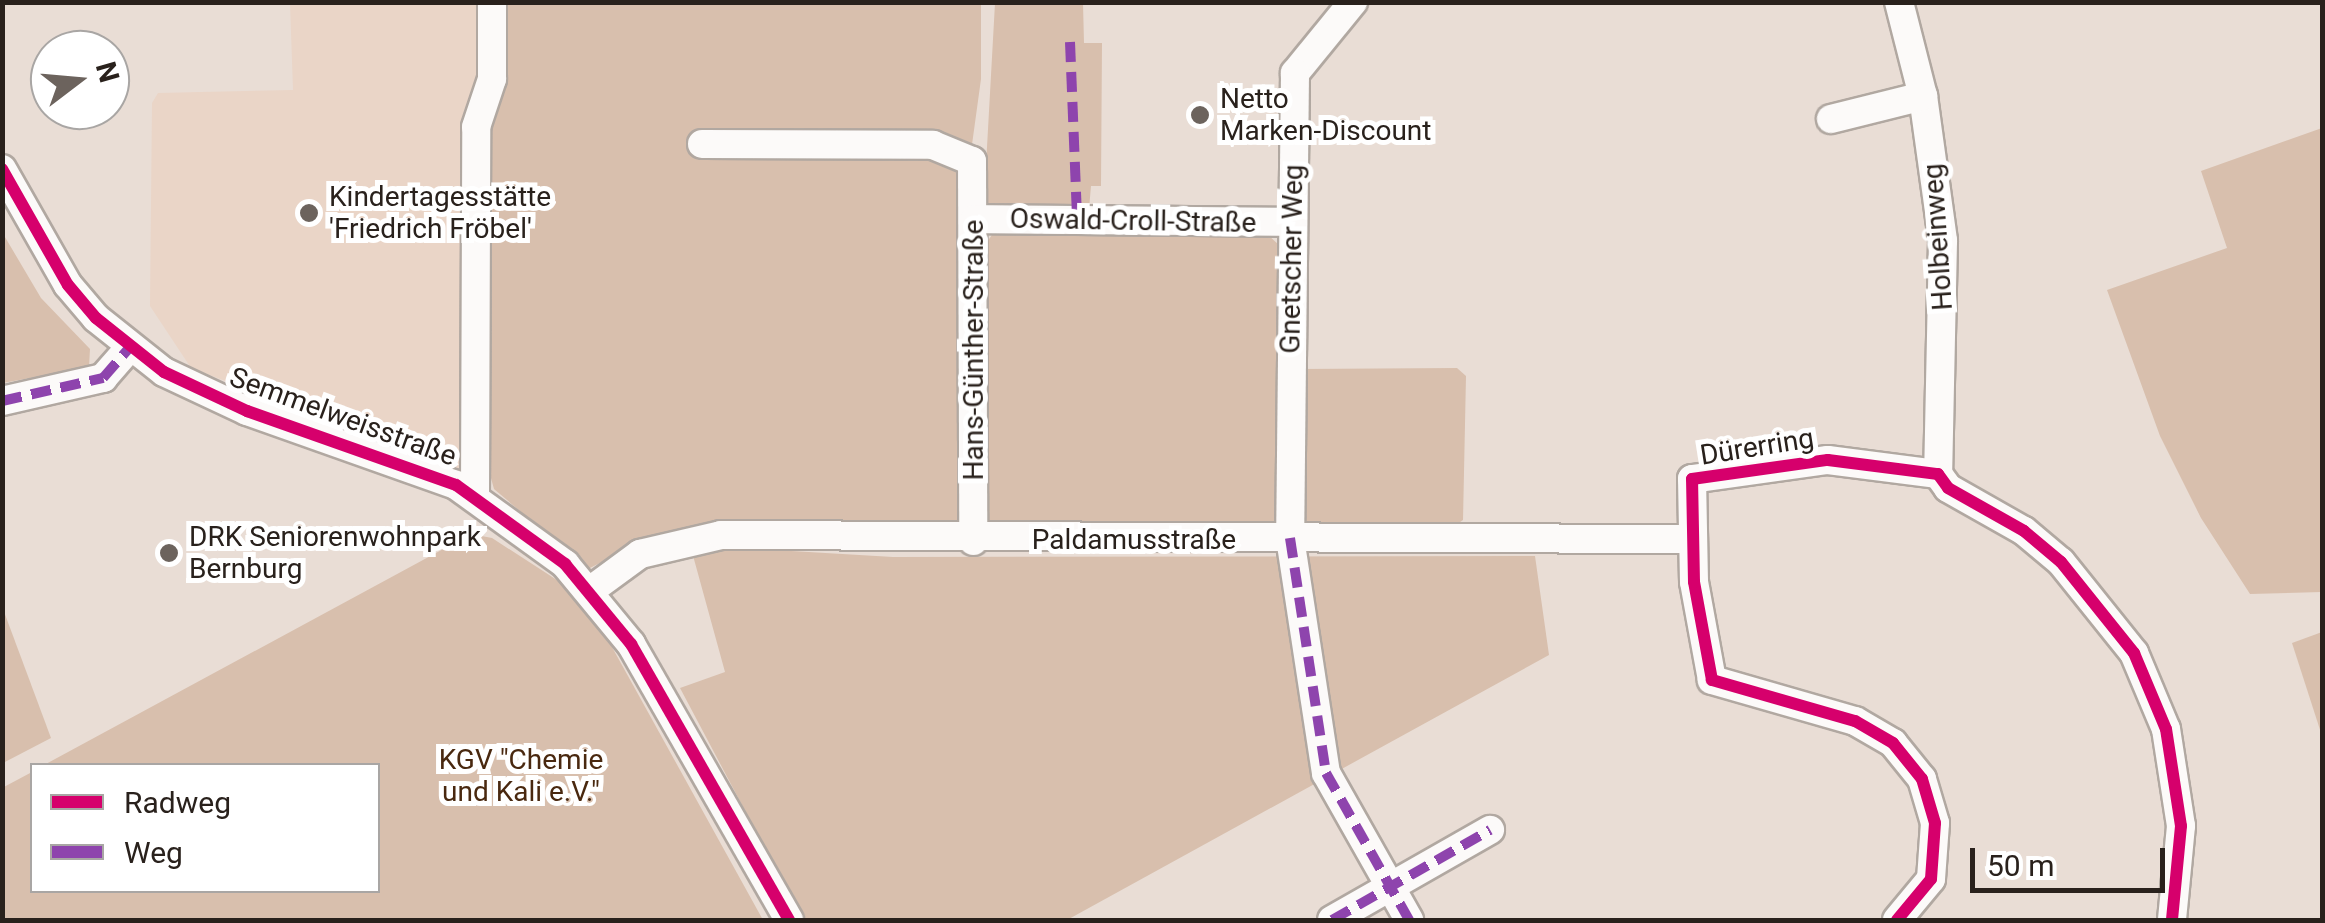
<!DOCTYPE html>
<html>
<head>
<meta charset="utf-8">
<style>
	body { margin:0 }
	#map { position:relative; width:2325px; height:923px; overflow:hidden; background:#e9ddd5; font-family:Roboto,sans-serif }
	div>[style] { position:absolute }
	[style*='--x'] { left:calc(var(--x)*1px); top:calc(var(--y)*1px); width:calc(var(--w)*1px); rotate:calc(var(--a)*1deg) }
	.built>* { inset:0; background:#ead5c7 }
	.green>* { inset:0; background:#d8bfad }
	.roads { filter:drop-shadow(2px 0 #b1a8a1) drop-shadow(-2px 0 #b1a8a1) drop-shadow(0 2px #b1a8a1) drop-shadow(0 -2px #b1a8a1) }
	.minor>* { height:28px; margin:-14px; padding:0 14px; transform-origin:14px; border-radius:14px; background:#fcfaf9 }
	.quiet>* { height:10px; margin-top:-5px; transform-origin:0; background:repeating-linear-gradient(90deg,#8e44ad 0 20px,transparent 0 30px) }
	.cycleway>* { height:12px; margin:-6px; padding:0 6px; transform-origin:6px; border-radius:6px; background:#d6006c }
	.dots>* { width:28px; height:28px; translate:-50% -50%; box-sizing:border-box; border:5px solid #fff; border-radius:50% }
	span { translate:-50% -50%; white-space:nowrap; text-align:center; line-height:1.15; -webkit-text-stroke:10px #fff; paint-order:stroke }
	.poi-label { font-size:28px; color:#29211c }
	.left { translate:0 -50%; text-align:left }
	.street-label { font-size:28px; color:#29211c }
	.park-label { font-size:28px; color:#49280f }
	.frame { position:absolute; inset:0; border:5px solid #29211c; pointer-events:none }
	.legend { position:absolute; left:30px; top:763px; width:350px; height:130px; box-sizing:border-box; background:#fff; border:2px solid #a9a6a4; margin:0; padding:12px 18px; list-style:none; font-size:30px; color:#29211c }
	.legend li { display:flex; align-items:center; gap:20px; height:50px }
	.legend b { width:50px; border:2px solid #a9a6a4 }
	.north { position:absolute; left:30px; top:30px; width:100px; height:100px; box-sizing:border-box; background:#fff; border:2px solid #a9a6a4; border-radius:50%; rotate:74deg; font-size:28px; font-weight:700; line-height:40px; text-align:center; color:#29211c }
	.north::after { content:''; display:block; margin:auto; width:35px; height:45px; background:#6c635d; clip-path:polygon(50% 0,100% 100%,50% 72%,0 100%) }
	.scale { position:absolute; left:1970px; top:848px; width:195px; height:45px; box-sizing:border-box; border:5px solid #29211c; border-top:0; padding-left:12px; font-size:30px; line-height:35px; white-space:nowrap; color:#29211c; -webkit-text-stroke:8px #fff; paint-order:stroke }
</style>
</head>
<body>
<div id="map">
	<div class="built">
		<div style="clip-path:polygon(290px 3px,485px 3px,463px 471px,191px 368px,150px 306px,152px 103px,158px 93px,293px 90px)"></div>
	</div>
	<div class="green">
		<div style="clip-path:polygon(497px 3px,981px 3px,981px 79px,967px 181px,961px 523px,731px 519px,649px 538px,588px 569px,494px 489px,486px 460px,482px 145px)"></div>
		<div style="clip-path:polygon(995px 3px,1083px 3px,1084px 43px,1102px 43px,1101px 186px,1091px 186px,1089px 209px,990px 208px,984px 201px)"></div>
		<div style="clip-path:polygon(2322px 128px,2322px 592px,2250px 594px,2201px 518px,2160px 436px,2107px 290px,2227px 248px,2201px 171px)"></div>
		<div style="clip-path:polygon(2px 232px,41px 298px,90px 349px,89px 367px,3px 383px)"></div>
		<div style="clip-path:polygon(994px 232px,1268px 235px,1280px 246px,1281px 523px,1271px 530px,983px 531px,982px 249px)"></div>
		<div style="clip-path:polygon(1457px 368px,1466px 376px,1463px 520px,1453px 527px,1305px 526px,1299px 519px,1299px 369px)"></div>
		<div style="clip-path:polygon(471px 534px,492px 538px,560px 582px,602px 629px,763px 920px,3px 920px,2px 788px,32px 772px,32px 890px,378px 890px,378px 766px,44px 765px)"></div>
		<div style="clip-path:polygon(725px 547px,893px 557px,1535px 556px,1549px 655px,1067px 920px,803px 920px,680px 688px,725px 672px,692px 552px)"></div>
		<div style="clip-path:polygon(3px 609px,51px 738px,3px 763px,2px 763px)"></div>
		<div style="clip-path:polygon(2322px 632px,2322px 736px,2292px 643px)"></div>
	</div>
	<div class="roads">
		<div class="minor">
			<div style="--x:1353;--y:2;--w:92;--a:129.2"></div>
			<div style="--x:1295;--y:73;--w:465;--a:90.6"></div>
			<div style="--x:1290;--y:538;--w:238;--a:81.3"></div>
			<div style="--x:1326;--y:773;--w:169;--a:60.5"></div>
			<div style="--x:1899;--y:2;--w:97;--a:75.7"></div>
			<div style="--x:1923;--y:96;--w:146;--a:82.1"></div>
			<div style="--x:1943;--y:241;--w:233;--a:91.2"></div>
			<div style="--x:1831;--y:119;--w:95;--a:-14"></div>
			<div style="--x:702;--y:144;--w:231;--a:0.2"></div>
			<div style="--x:933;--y:145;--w:42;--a:22.3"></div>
			<div style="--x:972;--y:161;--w:380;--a:89.8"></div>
			<div style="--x:2;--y:169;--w:133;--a:60.4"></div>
			<div style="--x:68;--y:285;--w:43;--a:49.7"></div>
			<div style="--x:96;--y:318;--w:87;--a:38.5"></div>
			<div style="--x:164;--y:372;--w:92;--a:25.2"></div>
			<div style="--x:247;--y:411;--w:222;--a:19.5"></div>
			<div style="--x:456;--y:485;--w:135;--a:35.9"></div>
			<div style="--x:565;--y:564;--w:104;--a:50.5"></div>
			<div style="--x:631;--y:644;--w:318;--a:60.2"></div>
			<div style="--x:975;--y:219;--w:317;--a:0.5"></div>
			<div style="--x:2;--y:401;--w:104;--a:-12.8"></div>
			<div style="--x:103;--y:378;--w:41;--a:-48.9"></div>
			<div style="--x:475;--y:496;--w:369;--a:-89.8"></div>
			<div style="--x:476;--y:127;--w:51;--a:-71.6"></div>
			<div style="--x:492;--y:79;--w:77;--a:-90"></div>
			<div style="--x:591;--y:590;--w:61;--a:-36.3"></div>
			<div style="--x:640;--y:554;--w:83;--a:-13.2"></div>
			<div style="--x:721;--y:535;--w:970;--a:0.24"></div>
			<div style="--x:1332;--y:920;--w:182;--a:-29.7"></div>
			<div style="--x:1897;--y:920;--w:53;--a:-50.3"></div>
			<div style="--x:1931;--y:879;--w:56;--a:-85.9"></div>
			<div style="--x:1935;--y:823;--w:46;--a:-106.5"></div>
			<div style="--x:1922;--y:779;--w:46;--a:-128.9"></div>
			<div style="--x:1893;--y:743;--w:44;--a:-149.9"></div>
			<div style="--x:1855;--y:721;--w:149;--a:-164"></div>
			<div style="--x:1712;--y:680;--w:100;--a:-100.4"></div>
			<div style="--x:1694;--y:582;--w:103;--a:-91.1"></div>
			<div style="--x:1692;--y:479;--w:137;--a:-8"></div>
			<div style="--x:1828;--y:460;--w:111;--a:7.3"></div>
			<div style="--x:1938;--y:474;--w:17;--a:54"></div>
			<div style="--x:1948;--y:488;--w:87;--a:29.5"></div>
			<div style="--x:2024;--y:531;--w:48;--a:40"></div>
			<div style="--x:2061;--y:562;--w:117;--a:51.3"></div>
			<div style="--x:2134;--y:653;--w:82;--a:67.2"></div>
			<div style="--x:2166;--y:729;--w:98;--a:81.2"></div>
			<div style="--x:2181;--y:826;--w:94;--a:95.5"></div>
		</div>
	</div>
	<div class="quiet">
		<div style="--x:1070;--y:42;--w:177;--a:87.7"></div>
		<div style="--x:2;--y:401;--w:104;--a:-12.8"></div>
		<div style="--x:103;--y:378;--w:41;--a:-48.9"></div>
		<div style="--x:1290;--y:538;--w:238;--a:81.3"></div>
		<div style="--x:1326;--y:773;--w:169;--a:60.5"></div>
		<div style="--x:1332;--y:920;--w:182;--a:-29.7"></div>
	</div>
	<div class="cycleway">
		<div style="--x:2;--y:169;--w:133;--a:60.4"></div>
		<div style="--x:68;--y:285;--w:43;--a:49.7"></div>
		<div style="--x:96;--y:318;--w:87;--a:38.5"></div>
		<div style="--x:164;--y:372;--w:92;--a:25.2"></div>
		<div style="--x:247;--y:411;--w:222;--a:19.5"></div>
		<div style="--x:456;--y:485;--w:135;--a:35.9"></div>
		<div style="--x:565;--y:564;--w:104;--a:50.5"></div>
		<div style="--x:631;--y:644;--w:318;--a:60.2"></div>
		<div style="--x:1897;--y:920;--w:53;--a:-50.3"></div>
		<div style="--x:1931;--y:879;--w:56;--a:-85.9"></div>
		<div style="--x:1935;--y:823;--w:46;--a:-106.5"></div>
		<div style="--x:1922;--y:779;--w:46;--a:-128.9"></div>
		<div style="--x:1893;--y:743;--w:44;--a:-149.9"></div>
		<div style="--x:1855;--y:721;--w:149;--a:-164"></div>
		<div style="--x:1712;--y:680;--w:100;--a:-100.4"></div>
		<div style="--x:1694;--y:582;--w:103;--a:-91.1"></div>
		<div style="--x:1692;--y:479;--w:137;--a:-8"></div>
		<div style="--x:1828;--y:460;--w:111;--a:7.3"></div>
		<div style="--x:1938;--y:474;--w:17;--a:54"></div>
		<div style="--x:1948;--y:488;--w:87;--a:29.5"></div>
		<div style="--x:2024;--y:531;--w:48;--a:40"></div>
		<div style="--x:2061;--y:562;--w:117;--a:51.3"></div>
		<div style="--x:2134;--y:653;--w:82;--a:67.2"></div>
		<div style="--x:2166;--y:729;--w:98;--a:81.2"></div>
		<div style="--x:2181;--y:826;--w:94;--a:95.5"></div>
	</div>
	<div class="dots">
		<div style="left:1200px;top:115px;background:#6c635d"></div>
		<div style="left:309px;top:213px;background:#6c635d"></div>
		<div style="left:169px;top:553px;background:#6c635d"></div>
	</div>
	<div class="poi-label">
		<span class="left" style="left:1220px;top:115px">Netto<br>Marken-Discount</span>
		<span class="left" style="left:329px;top:213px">Kindertagesstätte<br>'Friedrich Fröbel'</span>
		<span class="left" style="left:189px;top:553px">DRK Seniorenwohnpark<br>Bernburg</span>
	</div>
	<div class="street-label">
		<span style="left:1133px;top:221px;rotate:1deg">Oswald-Croll-Straße</span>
		<span style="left:1938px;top:237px;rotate:-94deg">Holbeinweg</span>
		<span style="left:1292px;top:259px;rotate:-89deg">Gnetscher Weg</span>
		<span style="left:974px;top:350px;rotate:-90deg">Hans-Günther-Straße</span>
		<span style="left:343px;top:417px;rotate:20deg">Semmelweisstraße</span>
		<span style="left:1757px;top:447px;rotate:-9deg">Dürerring</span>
		<span style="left:1134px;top:540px">Paldamusstraße</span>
	</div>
	<div class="park-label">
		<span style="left:521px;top:776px">KGV "Chemie<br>und Kali e.V."</span>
	</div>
	<div class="frame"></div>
	<ul class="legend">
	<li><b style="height:12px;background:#d6006c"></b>Radweg</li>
	<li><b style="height:12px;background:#8e44ad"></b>Weg</li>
	</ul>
	<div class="north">N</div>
	<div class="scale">50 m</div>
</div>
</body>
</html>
